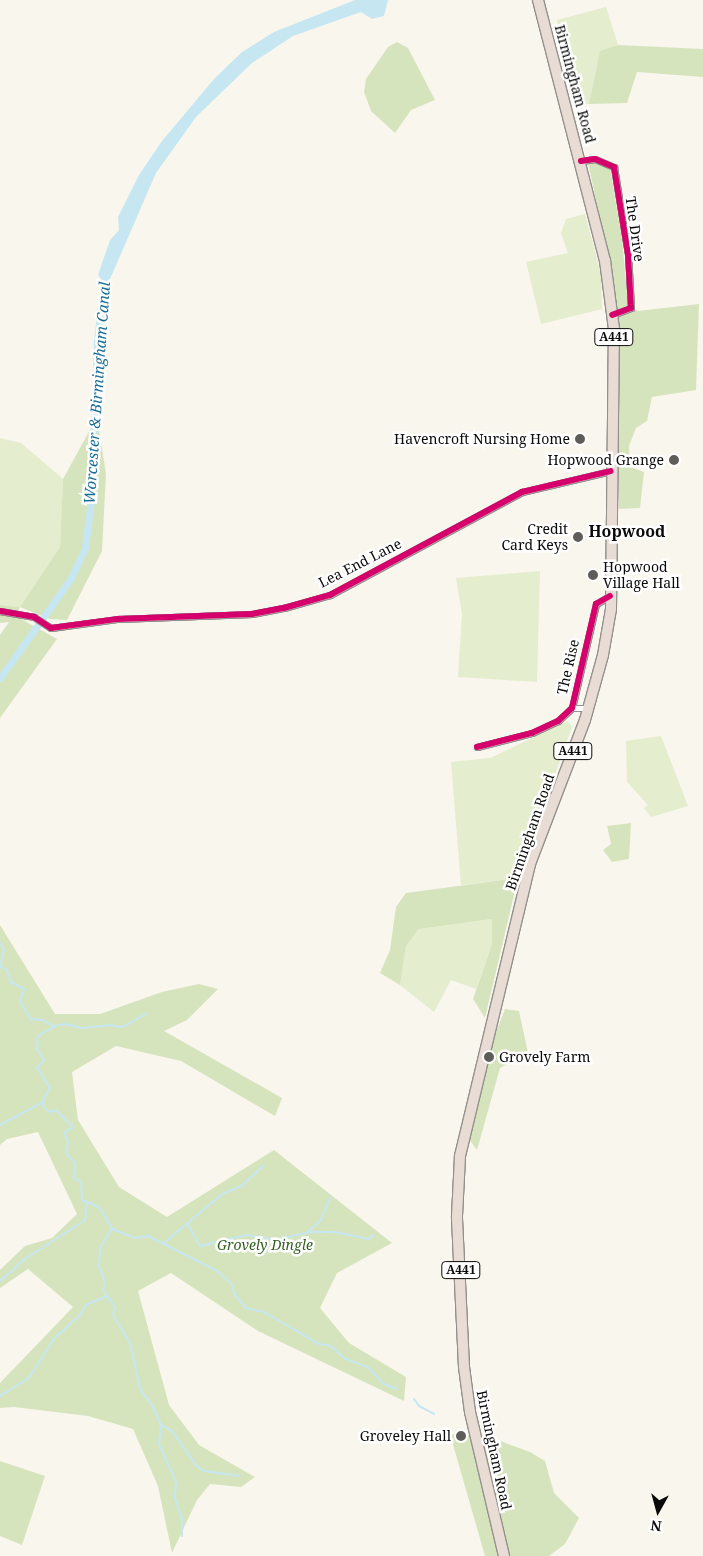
<!DOCTYPE html>
<html>
<head>
<meta charset="utf-8">
<style>
	body { margin:0 }
	#map { position:relative; width:703px; height:1556px; overflow:hidden; background:#f9f6ed; font-family:"Noto Serif",serif }
	div>[style] { position:absolute }
	[style*='--x'] { left:calc(var(--x)*1px); top:calc(var(--y)*1px); width:calc(var(--w)*1px); rotate:calc(var(--a)*1deg) }
	.green>* { inset:0; background:#e4edce }
	.forest>* { inset:0; background:#d6e4bd }
	.water>* { inset:0; background:#c6e7f1 }
	.stream>* { height:2px; margin:-1px; padding:0 1px; transform-origin:1px; border-radius:1px; background:#c6e7f1 }
	.canal>* { height:7px; margin:-3.5px; padding:0 3.5px; transform-origin:3.5px; border-radius:3.5px; background:#c6e7f1 }
	.roads { filter:drop-shadow(1px 0 #92908c) drop-shadow(-1px 0 #92908c) drop-shadow(0 1px #92908c) drop-shadow(0 -1px #92908c) }
	.street>* { height:5px; margin:-2.5px; padding:0 2.5px; transform-origin:2.5px; border-radius:2.5px; background:#fefefc }
	.highway>* { height:10px; margin:-5px; padding:0 5px; transform-origin:5px; border-radius:5px; background:#e8dcd4 }
	.cycleway>* { height:6px; margin:-3px; padding:0 3px; transform-origin:3px; border-radius:3px; background:#d6006c }
	.dots>* { width:14px; height:14px; translate:-50% -50%; box-sizing:border-box; border:2px solid #fff; border-radius:50% }
	span { translate:-50% -50%; white-space:nowrap; text-align:center; line-height:1.15; -webkit-text-stroke:5px #fff; paint-order:stroke }
	.shield-label span { padding:1px 4px; background:#fff; border:1px solid; border-radius:4px; -webkit-text-stroke-width:0 }
	.shield-label { font-size:12px; color:#0a0a0a; font-weight:700 }
	.street-label { font-size:14px; color:#0a0a0a }
	.poi-label { font-size:14px; color:#0a0a0a }
	.right { translate:-100% -50%; text-align:right }
	.left { translate:0 -50%; text-align:left }
	.park-label { font-size:14px; color:#325e1e; font-style:italic }
	.water-label { font-size:15px; color:#1a6d96; font-style:italic }
	.quarter-label { font-size:16px; color:#0a0a0a; font-weight:700 }
	.north { position:absolute; left:633px; top:1486px; width:50px; height:50px; -webkit-text-stroke:4px #fff; paint-order:stroke; rotate:187deg; font-size:14px; font-weight:700; line-height:20px; text-align:center; color:#0a0a0a }
	.north::after { content:''; display:block; margin:auto; width:18px; height:22px; background:#0a0a0a; clip-path:polygon(50% 0,100% 100%,50% 72%,0 100%) }
</style>
</head>
<body>
<div id="map">
	<div class="green">
		<div style="clip-path:polygon(606px 7px,618px 45px,600px 52px,589px 104px,575px 105px,557px 20px)"></div>
		<div style="clip-path:polygon(585px 214px,601px 274px,602px 309px,541px 324px,526px 262px,568px 253px,561px 233px,566px 219px)"></div>
		<div style="clip-path:polygon(0 438px,21px 443px,63px 479px,60px 547px,20px 607px,0 605px)"></div>
		<div style="clip-path:polygon(540px 571px,537px 682px,458px 677px,462px 614px,456px 578px)"></div>
		<div style="clip-path:polygon(568px 721px,572px 727px,518px 878px,461px 885px,451px 762px,490px 758px)"></div>
		<div style="clip-path:polygon(661px 736px,688px 806px,651px 817px,644px 808px,648px 805px,627px 782px,626px 741px)"></div>
		<div style="clip-path:polygon(492px 919px,492px 944px,476px 989px,451px 980px,434px 1012px,400px 985px,406px 946px,419px 929px)"></div>
	</div>
	<div class="forest">
		<div style="clip-path:polygon(397px 42px,408px 48px,435px 100px,411px 110px,395px 133px,371px 111px,364px 92px,366px 79px,388px 47px)"></div>
		<div style="clip-path:polygon(618px 45px,703px 49px,703px 77px,637px 72px,627px 103px,589px 104px,600px 51px)"></div>
		<div style="clip-path:polygon(595px 162px,610px 168px,622px 239px,628px 304px,638px 311px,699px 304px,696px 390px,652px 397px,647px 421px,636px 428px,629px 446px,630px 467px,644px 472px,640px 508px,619px 509px,618px 383px,610px 262px,588px 163px)"></div>
		<div style="clip-path:polygon(97px 417px,106px 474px,102px 551px,67px 620px,50px 619px,20px 607px,16px 616px,57px 639px,0 718px,0 635px,9px 622px,0 623px,0 605px,20px 607px,60px 547px,63px 479px)"></div>
		<div style="clip-path:polygon(631px 823px,629px 859px,612px 862px,603px 850px,611px 844px,607px 826px)"></div>
		<div style="clip-path:polygon(518px 878px,485px 1018px,473px 999px,492px 944px,492px 919px,419px 929px,406px 946px,400px 985px,380px 973px,390px 950px,396px 907px,406px 893px)"></div>
		<div style="clip-path:polygon(0 925px,55px 1014px,100px 1014px,162px 992px,199px 984px,218px 989px,187px 1020px,164px 1031px,282px 1098px,275px 1116px,181px 1061px,116px 1046px,72px 1072px,78px 1120px,119px 1187px,167px 1217px,274px 1150px,392px 1243px,337px 1273px,320px 1308px,349px 1343px,406px 1377px,404px 1401px,258px 1331px,171px 1273px,138px 1291px,169px 1405px,199px 1445px,255px 1477px,241px 1487px,210px 1484px,197px 1500px,172px 1553px,158px 1486px,133px 1429px,88px 1416px,14px 1407px,0 1408px,0 1383px,73px 1307px,28px 1269px,0 1288px,0 1270px,25px 1246px,52px 1238px,77px 1214px,38px 1132px,7px 1139px,0 1145px)"></div>
		<div style="clip-path:polygon(505px 1009px,519px 1011px,528px 1053px,500px 1068px,477px 1150px,469px 1139px,494px 1037px)"></div>
		<div style="clip-path:polygon(450px 1434px,489px 1437px,530px 1452px,545px 1461px,554px 1493px,579px 1518px,565px 1544px,549px 1556px,485px 1556px)"></div>
		<div style="clip-path:polygon(0 1461px,45px 1476px,22px 1545px,0 1536px)"></div>
	</div>
	<div class="water">
		<div style="clip-path:polygon(355px 0,388px 0,384px 16px,372px 19px,361px 12px,293px 36px,252px 63px,196px 117px,156px 173px,107px 286px,98px 275px,110px 240px,119px 230px,118px 217px,139px 175px,162px 141px,214px 79px,242px 52px,274px 32px)"></div>
	</div>
	<div class="stream">
		<div style="--x:0;--y:943;--w:7;--a:56"></div>
		<div style="--x:4;--y:949;--w:17;--a:103"></div>
		<div style="--x:0;--y:966;--w:8;--a:30"></div>
		<div style="--x:7;--y:970;--w:13;--a:72"></div>
		<div style="--x:11;--y:982;--w:15;--a:28"></div>
		<div style="--x:24;--y:989;--w:13;--a:108"></div>
		<div style="--x:20;--y:1001;--w:21;--a:61"></div>
		<div style="--x:30;--y:1019;--w:13;--a:4"></div>
		<div style="--x:43;--y:1020;--w:13;--a:32"></div>
		<div style="--x:54;--y:1027;--w:18;--a:151"></div>
		<div style="--x:38;--y:1036;--w:13;--a:94"></div>
		<div style="--x:37;--y:1049;--w:13;--a:58"></div>
		<div style="--x:44;--y:1060;--w:11;--a:131"></div>
		<div style="--x:37;--y:1068;--w:24;--a:57"></div>
		<div style="--x:50;--y:1088;--w:12;--a:121"></div>
		<div style="--x:44;--y:1098;--w:8;--a:97"></div>
		<div style="--x:43;--y:1106;--w:8;--a:45"></div>
		<div style="--x:49;--y:1112;--w:7;--a:-16"></div>
		<div style="--x:56;--y:1110;--w:24;--a:45"></div>
		<div style="--x:73;--y:1127;--w:11;--a:146"></div>
		<div style="--x:64;--y:1133;--w:10;--a:66"></div>
		<div style="--x:68;--y:1142;--w:11;--a:100"></div>
		<div style="--x:66;--y:1153;--w:13;--a:48"></div>
		<div style="--x:75;--y:1163;--w:15;--a:94"></div>
		<div style="--x:74;--y:1178;--w:8;--a:30"></div>
		<div style="--x:81;--y:1182;--w:18;--a:87"></div>
		<div style="--x:82;--y:1200;--w:18;--a:22"></div>
		<div style="--x:99;--y:1207;--w:25;--a:58"></div>
		<div style="--x:112;--y:1228;--w:23;--a:121"></div>
		<div style="--x:100;--y:1248;--w:19;--a:93"></div>
		<div style="--x:99;--y:1267;--w:16;--a:68"></div>
		<div style="--x:105;--y:1282;--w:8;--a:104"></div>
		<div style="--x:103;--y:1290;--w:21;--a:55"></div>
		<div style="--x:115;--y:1307;--w:8;--a:104"></div>
		<div style="--x:113;--y:1315;--w:33;--a:59"></div>
		<div style="--x:130;--y:1343;--w:47;--a:77.7"></div>
		<div style="--x:140;--y:1389;--w:22;--a:54"></div>
		<div style="--x:153;--y:1407;--w:20;--a:66"></div>
		<div style="--x:161;--y:1425;--w:13;--a:29"></div>
		<div style="--x:172;--y:1431;--w:42;--a:54.8"></div>
		<div style="--x:196;--y:1465;--w:10;--a:37"></div>
		<div style="--x:204;--y:1471;--w:35;--a:8"></div>
		<div style="--x:55;--y:1026;--w:10;--a:-11"></div>
		<div style="--x:65;--y:1024;--w:17;--a:13"></div>
		<div style="--x:82;--y:1028;--w:27;--a:-6"></div>
		<div style="--x:109;--y:1025;--w:14;--a:8"></div>
		<div style="--x:123;--y:1027;--w:28;--a:-30"></div>
		<div style="--x:0;--y:1125;--w:49;--a:-28.1"></div>
		<div style="--x:187;--y:1223;--w:26;--a:61"></div>
		<div style="--x:200;--y:1246;--w:48;--a:-13.2"></div>
		<div style="--x:247;--y:1235;--w:30;--a:9"></div>
		<div style="--x:277;--y:1240;--w:32;--a:-14"></div>
		<div style="--x:308;--y:1232;--w:18;--a:-43"></div>
		<div style="--x:321;--y:1220;--w:24;--a:-68"></div>
		<div style="--x:112;--y:1229;--w:25;--a:21"></div>
		<div style="--x:135;--y:1238;--w:13;--a:-9"></div>
		<div style="--x:148;--y:1236;--w:77;--a:26.9"></div>
		<div style="--x:217;--y:1271;--w:18;--a:41"></div>
		<div style="--x:231;--y:1283;--w:13;--a:72"></div>
		<div style="--x:235;--y:1295;--w:17;--a:50"></div>
		<div style="--x:246;--y:1308;--w:18;--a:13"></div>
		<div style="--x:264;--y:1312;--w:64;--a:30.2"></div>
		<div style="--x:319;--y:1344;--w:12;--a:9"></div>
		<div style="--x:331;--y:1346;--w:18;--a:43"></div>
		<div style="--x:344;--y:1358;--w:26;--a:21"></div>
		<div style="--x:368;--y:1367;--w:23;--a:47"></div>
		<div style="--x:384;--y:1384;--w:14;--a:21"></div>
		<div style="--x:309;--y:1232;--w:26;--a:0"></div>
		<div style="--x:335;--y:1232;--w:34;--a:12"></div>
		<div style="--x:368;--y:1239;--w:7;--a:-34"></div>
		<div style="--x:164;--y:1243;--w:76;--a:-40.2"></div>
		<div style="--x:222;--y:1194;--w:22;--a:-22"></div>
		<div style="--x:242;--y:1186;--w:30;--a:-44"></div>
		<div style="--x:0;--y:1281;--w:33;--a:-41"></div>
		<div style="--x:25;--y:1259;--w:72;--a:-33"></div>
		<div style="--x:85;--y:1220;--w:18;--a:-84"></div>
		<div style="--x:0;--y:1396;--w:34;--a:-32"></div>
		<div style="--x:29;--y:1378;--w:45;--a:-57.7"></div>
		<div style="--x:53;--y:1340;--w:35;--a:-43"></div>
		<div style="--x:79;--y:1316;--w:13;--a:-58"></div>
		<div style="--x:86;--y:1305;--w:23;--a:-23"></div>
		<div style="--x:414;--y:1399;--w:9;--a:54"></div>
		<div style="--x:419;--y:1406;--w:17;--a:28"></div>
		<div style="--x:161;--y:1425;--w:19;--a:96"></div>
		<div style="--x:159;--y:1444;--w:42;--a:65.9"></div>
		<div style="--x:176;--y:1482;--w:16;--a:94"></div>
		<div style="--x:175;--y:1498;--w:22;--a:72"></div>
		<div style="--x:182;--y:1519;--w:17;--a:90"></div>
	</div>
	<div class="canal">
		<div style="--x:0;--y:678;--w:123;--a:-54.6"></div>
		<div style="--x:71;--y:578;--w:33;--a:-65"></div>
		<div style="--x:85;--y:548;--w:56;--a:-82.9"></div>
		<div style="--x:92;--y:492;--w:151;--a:-88.1"></div>
		<div style="--x:97;--y:341;--w:68;--a:-83.3"></div>
	</div>
	<div class="roads">
		<div class="street">
			<div style="--x:581;--y:161;--w:14;--a:-8"></div>
			<div style="--x:595;--y:159;--w:21;--a:23"></div>
			<div style="--x:614;--y:167;--w:88;--a:80.9"></div>
			<div style="--x:628;--y:254;--w:54;--a:86.8"></div>
			<div style="--x:631;--y:308;--w:20;--a:160"></div>
			<div style="--x:0;--y:611;--w:35;--a:10"></div>
			<div style="--x:34;--y:617;--w:20;--a:33"></div>
			<div style="--x:51;--y:628;--w:68;--a:-7.7"></div>
			<div style="--x:118;--y:619;--w:134;--a:-2.1"></div>
			<div style="--x:252;--y:614;--w:33;--a:-11"></div>
			<div style="--x:284;--y:608;--w:48;--a:-15.8"></div>
			<div style="--x:330;--y:595;--w:218;--a:-28.2"></div>
			<div style="--x:522;--y:492;--w:91;--a:-13.3"></div>
			<div style="--x:572;--y:708;--w:16;--a:0"></div>
			<div style="--x:477;--y:747;--w:57;--a:-14.3"></div>
			<div style="--x:532;--y:733;--w:29;--a:-25"></div>
			<div style="--x:558;--y:721;--w:19;--a:-43"></div>
			<div style="--x:572;--y:708;--w:107;--a:-77"></div>
			<div style="--x:596;--y:604;--w:16;--a:-30"></div>
		</div>
		<div class="highway">
			<div style="--x:504;--y:1556;--w:148;--a:-103.3"></div>
			<div style="--x:470;--y:1412;--w:45;--a:-97.6"></div>
			<div style="--x:464;--y:1367;--w:151;--a:-92.7"></div>
			<div style="--x:457;--y:1216;--w:60;--a:-87.1"></div>
			<div style="--x:460;--y:1156;--w:300;--a:-76.5"></div>
			<div style="--x:530;--y:864;--w:154;--a:-69.1"></div>
			<div style="--x:585;--y:720;--w:67;--a:-74.5"></div>
			<div style="--x:603;--y:655;--w:47;--a:-80.1"></div>
			<div style="--x:611;--y:609;--w:280;--a:-89.4"></div>
			<div style="--x:614;--y:329;--w:69;--a:-97.5"></div>
			<div style="--x:605;--y:261;--w:269;--a:-104.4"></div>
		</div>
	</div>
	<div class="cycleway">
		<div style="--x:581;--y:161;--w:14;--a:-8"></div>
		<div style="--x:595;--y:159;--w:21;--a:23"></div>
		<div style="--x:614;--y:167;--w:88;--a:80.9"></div>
		<div style="--x:628;--y:254;--w:54;--a:86.8"></div>
		<div style="--x:631;--y:308;--w:20;--a:160"></div>
		<div style="--x:0;--y:611;--w:35;--a:10"></div>
		<div style="--x:34;--y:617;--w:20;--a:33"></div>
		<div style="--x:51;--y:628;--w:68;--a:-7.7"></div>
		<div style="--x:118;--y:619;--w:134;--a:-2.1"></div>
		<div style="--x:252;--y:614;--w:33;--a:-11"></div>
		<div style="--x:284;--y:608;--w:48;--a:-15.8"></div>
		<div style="--x:330;--y:595;--w:218;--a:-28.2"></div>
		<div style="--x:522;--y:492;--w:91;--a:-13.3"></div>
		<div style="--x:477;--y:747;--w:57;--a:-14.3"></div>
		<div style="--x:532;--y:733;--w:29;--a:-25"></div>
		<div style="--x:558;--y:721;--w:19;--a:-43"></div>
		<div style="--x:572;--y:708;--w:107;--a:-77"></div>
		<div style="--x:596;--y:604;--w:16;--a:-30"></div>
	</div>
	<div class="dots">
		<div style="left:580px;top:439px;background:#5e5d59"></div>
		<div style="left:674px;top:460px;background:#5e5d59"></div>
		<div style="left:578px;top:537px;background:#5e5d59"></div>
		<div style="left:593px;top:575px;background:#5e5d59"></div>
		<div style="left:489px;top:1057px;background:#5e5d59"></div>
		<div style="left:461px;top:1436px;background:#5e5d59"></div>
	</div>
	<div class="shield-label">
		<span style="left:614px;top:337px">A441</span>
		<span style="left:573px;top:751px">A441</span>
		<span style="left:461px;top:1270px">A441</span>
	</div>
	<div class="street-label">
		<span style="left:575px;top:84px;rotate:75deg">Birmingham Road</span>
		<span style="left:635px;top:229px;rotate:82deg">The Drive</span>
		<span style="left:360px;top:563px;rotate:-27deg">Lea End Lane</span>
		<span style="left:568px;top:667px;rotate:-77deg">The Rise</span>
		<span style="left:530px;top:832px;rotate:-71deg">Birmingham Road</span>
		<span style="left:494px;top:1450px;rotate:78deg">Birmingham Road</span>
	</div>
	<div class="poi-label">
		<span class="right" style="left:570px;top:439px">Havencroft Nursing Home</span>
		<span class="right" style="left:664px;top:460px">Hopwood Grange</span>
		<span class="right" style="left:568px;top:537px">Credit<br>Card Keys</span>
		<span class="left" style="left:603px;top:575px">Hopwood<br>Village Hall</span>
		<span class="left" style="left:499px;top:1057px">Grovely Farm</span>
		<span class="right" style="left:451px;top:1436px">Groveley Hall</span>
	</div>
	<div class="park-label">
		<span style="left:265px;top:1245px">Grovely Dingle</span>
	</div>
	<div class="water-label">
		<span style="left:97px;top:393px;rotate:-86deg">Worcester &amp; Birmingham Canal</span>
	</div>
	<div class="quarter-label">
		<span style="left:627px;top:531px">Hopwood</span>
	</div>
	<div class="north">N</div>
</div>
</body>
</html>
